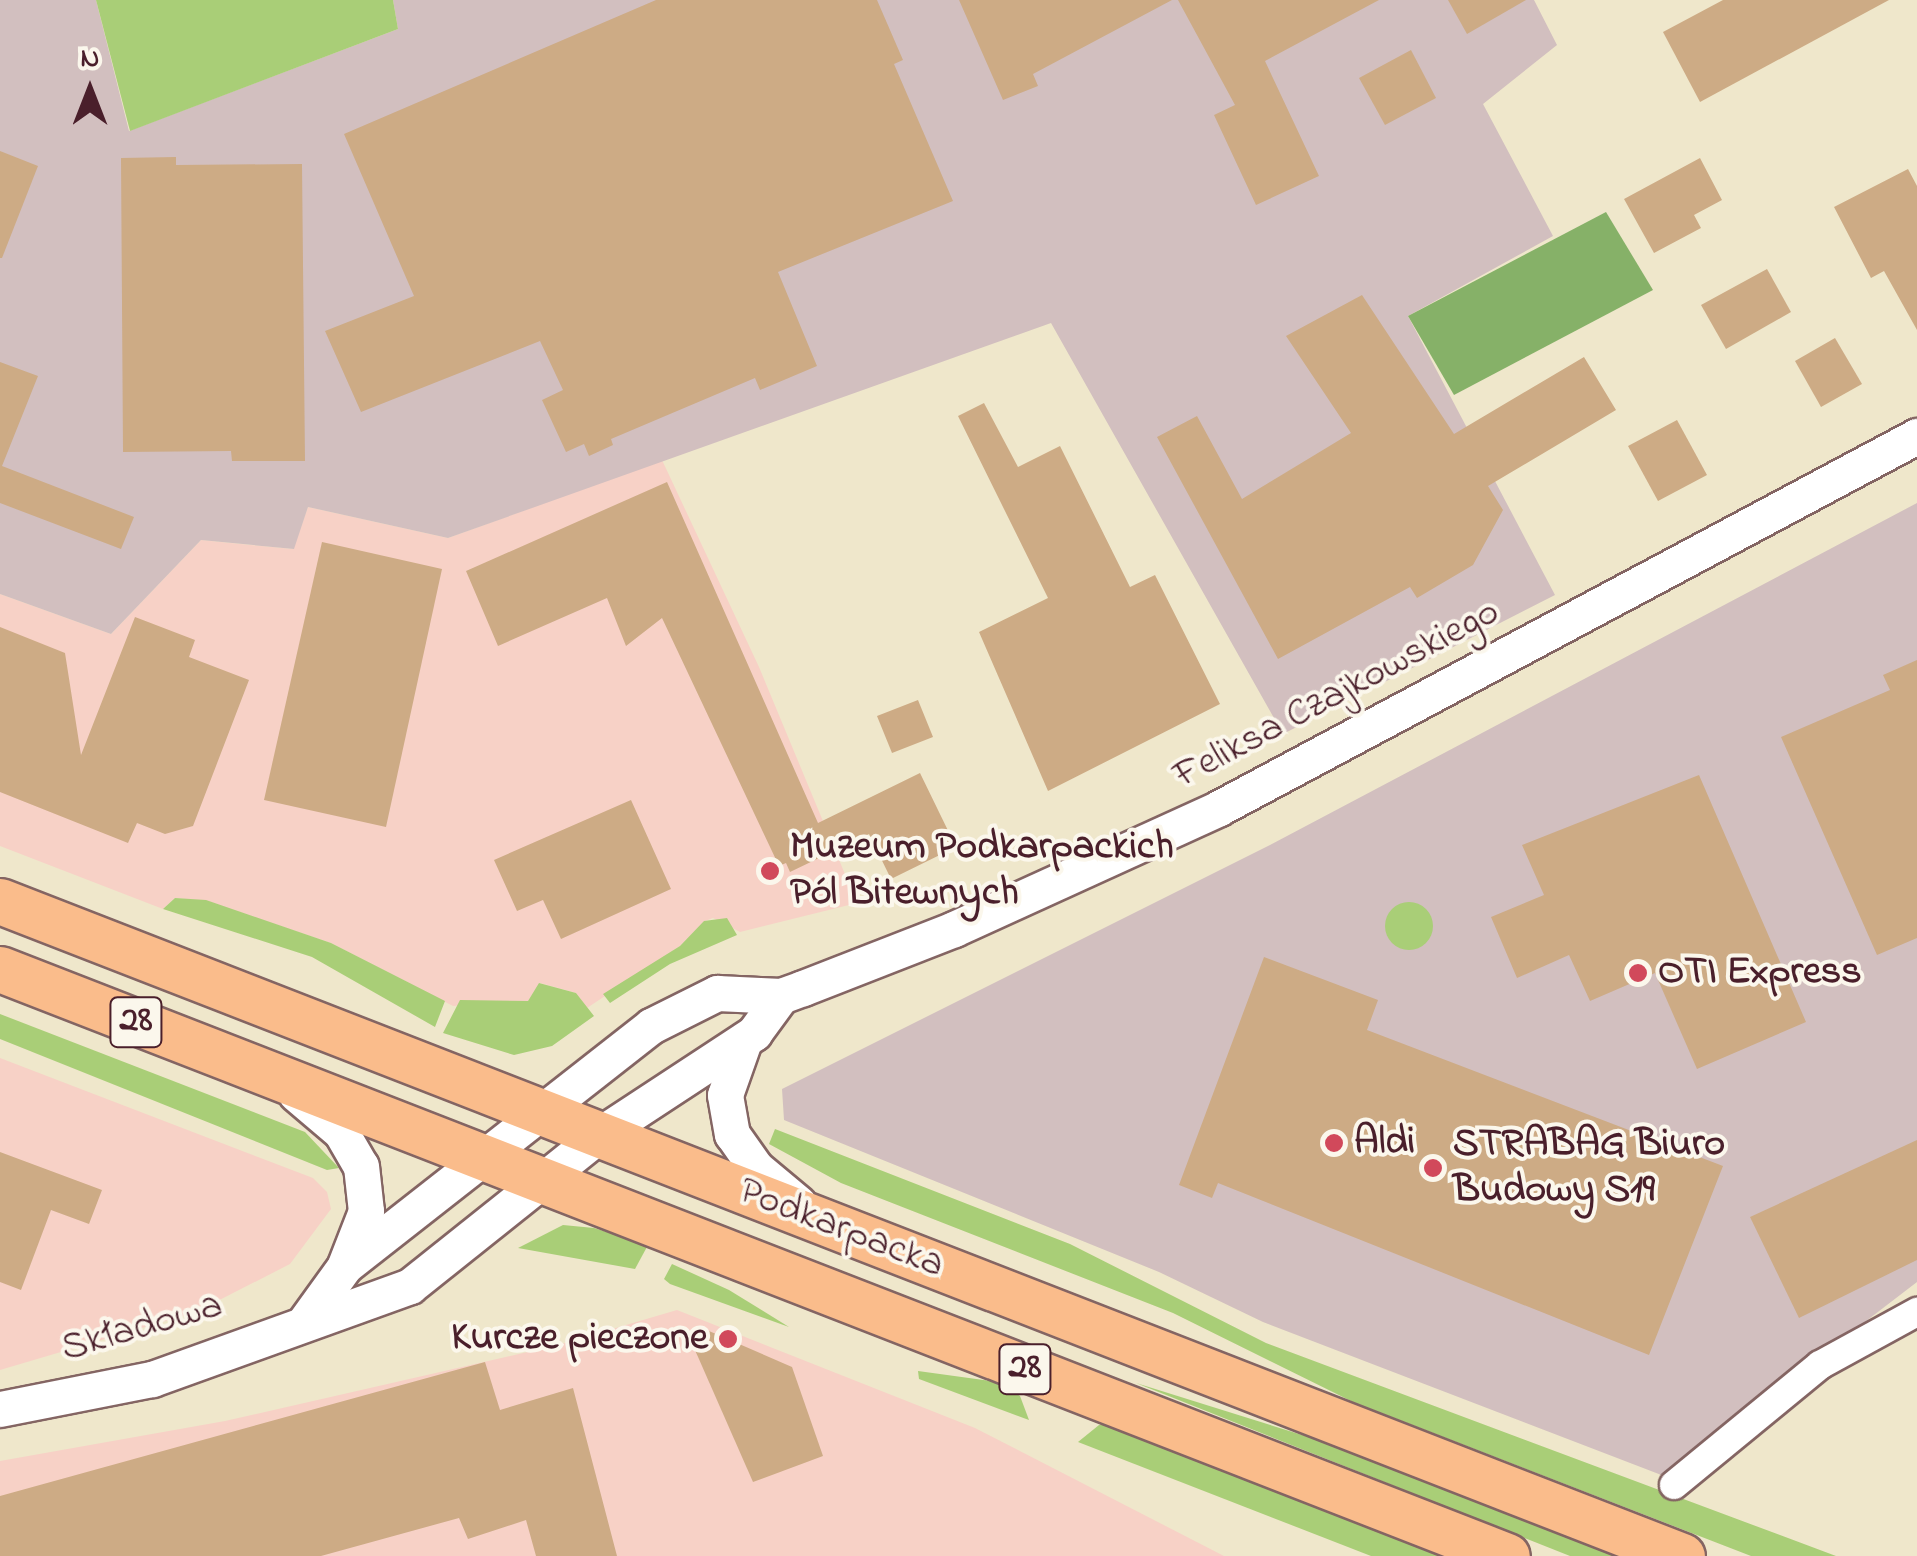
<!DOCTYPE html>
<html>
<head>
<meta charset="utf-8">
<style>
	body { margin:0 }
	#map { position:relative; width:1917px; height:1556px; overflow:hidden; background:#efe7cb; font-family:"Indie Flower",sans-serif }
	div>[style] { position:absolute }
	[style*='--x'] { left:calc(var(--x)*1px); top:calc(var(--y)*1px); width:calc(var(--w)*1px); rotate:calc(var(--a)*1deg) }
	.built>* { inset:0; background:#f7d1c6 }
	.industrial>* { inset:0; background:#d2bfbf }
	.green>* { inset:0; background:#a9ce77 }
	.round { border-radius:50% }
	.forest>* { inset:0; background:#86b168 }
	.building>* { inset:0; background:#cdab85 }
	.roads { filter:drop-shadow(2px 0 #846563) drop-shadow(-2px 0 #846563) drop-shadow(0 2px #846563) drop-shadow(0 -2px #846563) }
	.minor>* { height:28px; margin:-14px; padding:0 14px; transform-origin:14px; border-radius:14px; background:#fff }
	.tertiary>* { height:35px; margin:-17.5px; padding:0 17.5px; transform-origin:17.5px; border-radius:17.5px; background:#fff }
	.primary>* { height:45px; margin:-22.5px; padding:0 22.5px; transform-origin:22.5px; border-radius:22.5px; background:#fabc8b }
	.dots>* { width:28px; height:28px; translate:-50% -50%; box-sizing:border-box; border:5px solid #fbf7ec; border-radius:50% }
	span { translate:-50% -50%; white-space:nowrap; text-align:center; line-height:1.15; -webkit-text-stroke:8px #fbf7ec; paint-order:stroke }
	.shield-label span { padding:2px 8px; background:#fbf7ec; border:2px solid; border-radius:8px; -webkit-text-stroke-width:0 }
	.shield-label { font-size:38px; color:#4a1f2b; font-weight:700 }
	.street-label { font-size:40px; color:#4a1f2b }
	.poi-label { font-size:40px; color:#4a1f2b; font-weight:700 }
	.left { translate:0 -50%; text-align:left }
	.right { translate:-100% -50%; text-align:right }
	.north { position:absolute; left:40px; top:40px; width:100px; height:100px; -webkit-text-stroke:8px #fbf7ec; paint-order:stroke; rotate:0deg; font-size:28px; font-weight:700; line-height:40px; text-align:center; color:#4a1f2b }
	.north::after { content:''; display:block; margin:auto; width:35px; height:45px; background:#4a1f2b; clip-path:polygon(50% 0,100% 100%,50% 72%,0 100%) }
</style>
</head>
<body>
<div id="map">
	<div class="built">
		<div style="clip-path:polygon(662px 460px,759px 667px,857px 903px,740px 932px,713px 918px,705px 921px,680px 946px,587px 1008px,576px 993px,540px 983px,528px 1001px,453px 1006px,331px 943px,206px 901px,175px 898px,163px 909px,0 846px,0 594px,111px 634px,201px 540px,293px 549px,308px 507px,448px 538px)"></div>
		<div style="clip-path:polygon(0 1058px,313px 1178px,327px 1192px,331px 1209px,290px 1264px,196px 1312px,0 1370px)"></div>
		<div style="clip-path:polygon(677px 1310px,975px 1428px,1224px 1556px,0 1556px,0 1461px,225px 1421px,558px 1345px)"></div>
	</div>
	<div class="industrial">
		<div style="clip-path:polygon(0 0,96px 0,129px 131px,398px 29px,393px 0,1534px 0,1557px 45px,1483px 104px,1553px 236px,1408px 316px,1555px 595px,1283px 734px,1051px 323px,448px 538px,308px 507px,294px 549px,201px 540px,111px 634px,0 594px)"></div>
		<div style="clip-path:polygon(1917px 503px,1917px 1282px,1664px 1476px,1263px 1322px,1159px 1272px,784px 1120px,782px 1089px,1270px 845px)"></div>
	</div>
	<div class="green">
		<div style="clip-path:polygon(96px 0,393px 0,398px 29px,130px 131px)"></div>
		<div style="clip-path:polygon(175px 898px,206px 900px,331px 943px,445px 1001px,435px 1027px,312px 957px,163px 909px)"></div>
		<div class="round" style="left:1385px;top:902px;width:48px;height:48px"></div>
		<div style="clip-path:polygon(727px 918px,737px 935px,670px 964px,610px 1003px,603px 994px,680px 946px,704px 921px)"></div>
		<div style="clip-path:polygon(539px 983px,576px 993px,594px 1016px,552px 1046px,514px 1055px,443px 1033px,460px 1000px,528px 1001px)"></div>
		<div style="clip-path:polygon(0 1014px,305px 1132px,339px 1168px,327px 1170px,0 1039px)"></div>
		<div style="clip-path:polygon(775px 1129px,1070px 1244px,1266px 1343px,1836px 1556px,1751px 1556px,1353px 1402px,1173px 1313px,841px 1183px,769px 1144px)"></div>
		<div style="clip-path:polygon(563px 1225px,594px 1228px,648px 1245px,635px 1269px,518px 1248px)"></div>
		<div style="clip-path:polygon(672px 1264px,729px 1290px,789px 1327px,670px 1284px,664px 1279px)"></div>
		<div style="clip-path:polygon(918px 1371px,998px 1382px,1020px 1396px,1029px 1420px,919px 1379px)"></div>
		<div style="clip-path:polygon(1136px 1383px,1344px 1448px,1622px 1556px,1570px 1556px)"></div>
		<div style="clip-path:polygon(1099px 1425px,1109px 1425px,1444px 1556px,1371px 1556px,1078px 1442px)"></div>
	</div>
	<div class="forest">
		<div style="clip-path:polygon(1606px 212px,1653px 290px,1454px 395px,1408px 316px)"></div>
	</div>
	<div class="building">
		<div style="clip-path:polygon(656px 0,877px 0,903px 60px,894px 64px,953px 201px,778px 272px,817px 366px,760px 390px,755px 378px,611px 439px,613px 445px,589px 456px,584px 444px,566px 452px,542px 400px,563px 390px,540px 341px,361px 412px,325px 331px,414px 296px,344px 134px)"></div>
		<div style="clip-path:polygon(959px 0,1172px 0,1033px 74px,1038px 86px,1003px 100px)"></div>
		<div style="clip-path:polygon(1178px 0,1379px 0,1265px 61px,1319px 176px,1256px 205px,1214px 115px,1235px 105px)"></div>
		<div style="clip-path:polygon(1448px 0,1526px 0,1467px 34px)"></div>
		<div style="clip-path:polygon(1723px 0,1889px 0,1700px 102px,1663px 32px)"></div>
		<div style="clip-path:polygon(1411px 50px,1436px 98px,1385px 125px,1359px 78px)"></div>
		<div style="clip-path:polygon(0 151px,38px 166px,2px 258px,0 258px)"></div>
		<div style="clip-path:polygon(176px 157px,176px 165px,302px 164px,305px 461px,232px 461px,231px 451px,123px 452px,121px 158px)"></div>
		<div style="clip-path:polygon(1700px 158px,1722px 200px,1694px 215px,1701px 228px,1654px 253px,1624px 199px)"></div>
		<div style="clip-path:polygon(1908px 169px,1917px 186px,1917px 330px,1884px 271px,1871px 278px,1834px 207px)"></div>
		<div style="clip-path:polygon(1767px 269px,1791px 312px,1726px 349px,1701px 305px)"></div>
		<div style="clip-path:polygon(1362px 295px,1454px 434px,1584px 357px,1616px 410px,1488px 486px,1503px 510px,1473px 565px,1417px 598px,1410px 587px,1278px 659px,1157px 437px,1197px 416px,1242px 499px,1351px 433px,1286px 336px)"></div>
		<div style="clip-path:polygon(1835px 338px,1862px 384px,1821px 407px,1795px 361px)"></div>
		<div style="clip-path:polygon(0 362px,38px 376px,2px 466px,134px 517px,121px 549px,0 503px)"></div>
		<div style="clip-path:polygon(984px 403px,1018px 467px,1060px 446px,1130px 587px,1155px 575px,1220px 704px,1048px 791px,979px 632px,1048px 598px,958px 416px)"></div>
		<div style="clip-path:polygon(1677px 420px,1707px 475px,1658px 501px,1628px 446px)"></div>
		<div style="clip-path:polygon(667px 482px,818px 823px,920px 773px,956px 847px,891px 879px,869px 834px,790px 872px,786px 863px,779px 866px,662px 618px,626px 646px,607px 598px,498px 646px,466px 571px)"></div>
		<div style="clip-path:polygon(322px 542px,442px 569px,386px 827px,264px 800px)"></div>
		<div style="clip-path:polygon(135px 617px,195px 640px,189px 657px,249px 680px,193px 826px,165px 834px,137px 823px,128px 843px,0 792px,0 627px,65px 653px,81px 755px)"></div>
		<div style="clip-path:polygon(1917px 660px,1917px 938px,1877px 955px,1781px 737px,1890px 690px,1883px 675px)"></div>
		<div style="clip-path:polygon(918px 700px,933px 737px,892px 753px,877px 716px)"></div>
		<div style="clip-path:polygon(1699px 775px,1806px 1022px,1697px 1069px,1655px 973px,1590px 1001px,1569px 955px,1517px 978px,1491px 917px,1544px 895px,1522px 845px)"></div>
		<div style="clip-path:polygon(631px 800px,671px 889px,561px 939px,543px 900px,517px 911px,494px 860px)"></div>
		<div style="clip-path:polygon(1264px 957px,1378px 1000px,1367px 1030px,1723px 1166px,1649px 1355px,1218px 1183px,1212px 1198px,1179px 1185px)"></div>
		<div style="clip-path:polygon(1917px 1140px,1917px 1260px,1799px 1318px,1750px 1217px)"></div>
		<div style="clip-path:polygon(0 1152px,102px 1190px,89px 1224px,51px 1210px,21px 1290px,0 1282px)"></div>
		<div style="clip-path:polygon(709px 1331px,792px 1367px,823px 1456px,753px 1482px,691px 1341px)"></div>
		<div style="clip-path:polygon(485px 1362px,500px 1410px,573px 1388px,617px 1556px,536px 1556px,526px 1520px,468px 1539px,459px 1518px,321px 1556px,0 1556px,0 1496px)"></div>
	</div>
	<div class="roads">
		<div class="minor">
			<div style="--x:1674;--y:1485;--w:189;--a:-39.4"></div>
			<div style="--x:1820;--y:1365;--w:111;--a:-28.7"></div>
		</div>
		<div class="tertiary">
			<div style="--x:744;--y:1041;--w:57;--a:109.4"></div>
			<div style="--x:725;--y:1095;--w:40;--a:80"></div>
			<div style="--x:732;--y:1134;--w:42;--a:54.8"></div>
			<div style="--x:756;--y:1168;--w:55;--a:39.8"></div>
			<div style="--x:296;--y:1094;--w:59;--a:40.2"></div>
			<div style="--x:341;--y:1132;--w:39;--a:60"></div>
			<div style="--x:361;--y:1166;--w:45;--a:83.7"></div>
			<div style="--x:366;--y:1211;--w:58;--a:111.3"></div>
			<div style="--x:306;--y:1320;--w:67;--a:-54.2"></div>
			<div style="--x:345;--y:1266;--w:389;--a:-38.1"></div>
			<div style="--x:651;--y:1026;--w:74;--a:-26.6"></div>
			<div style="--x:717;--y:993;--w:64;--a:2.7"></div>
			<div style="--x:781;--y:996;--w:23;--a:-20"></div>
			<div style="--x:803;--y:988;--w:162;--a:-21.3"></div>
			<div style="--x:954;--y:929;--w:291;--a:-24.5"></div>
			<div style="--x:1219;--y:808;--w:791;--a:-28.06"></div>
			<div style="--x:0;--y:1409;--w:155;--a:-11.2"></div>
			<div style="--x:152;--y:1379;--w:274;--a:-19.8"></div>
			<div style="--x:410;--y:1286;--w:242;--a:-38.6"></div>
			<div style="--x:599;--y:1135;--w:186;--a:-33.3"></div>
			<div style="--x:754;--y:1033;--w:46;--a:-53.9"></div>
		</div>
		<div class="primary">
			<div style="--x:0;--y:901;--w:1805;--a:21.28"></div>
			<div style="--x:0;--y:969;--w:1617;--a:21.28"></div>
		</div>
	</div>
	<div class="dots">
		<div style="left:770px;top:871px;background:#d1495b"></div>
		<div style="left:1638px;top:973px;background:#d1495b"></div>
		<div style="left:1334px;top:1143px;background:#d1495b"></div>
		<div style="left:1433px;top:1168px;background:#d1495b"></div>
		<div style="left:728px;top:1339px;background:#d1495b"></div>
	</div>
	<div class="shield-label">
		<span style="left:136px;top:1022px">28</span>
		<span style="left:1025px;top:1369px">28</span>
	</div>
	<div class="street-label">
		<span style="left:1337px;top:695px;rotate:-28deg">Feliksa Czajkowskiego</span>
		<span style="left:841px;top:1229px;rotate:21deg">Podkarpacka</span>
		<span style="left:142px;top:1328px;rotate:-16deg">Składowa</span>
	</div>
	<div class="poi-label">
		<span class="left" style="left:790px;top:871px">Muzeum Podkarpackich<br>Pól Bitewnych</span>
		<span class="left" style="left:1658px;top:973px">OTI Express</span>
		<span class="left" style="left:1354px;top:1143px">Aldi</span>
		<span class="left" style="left:1453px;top:1168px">STRABAG Biuro<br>Budowy S19</span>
		<span class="right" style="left:708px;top:1339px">Kurcze pieczone</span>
	</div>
	<div class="north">N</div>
</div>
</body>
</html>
